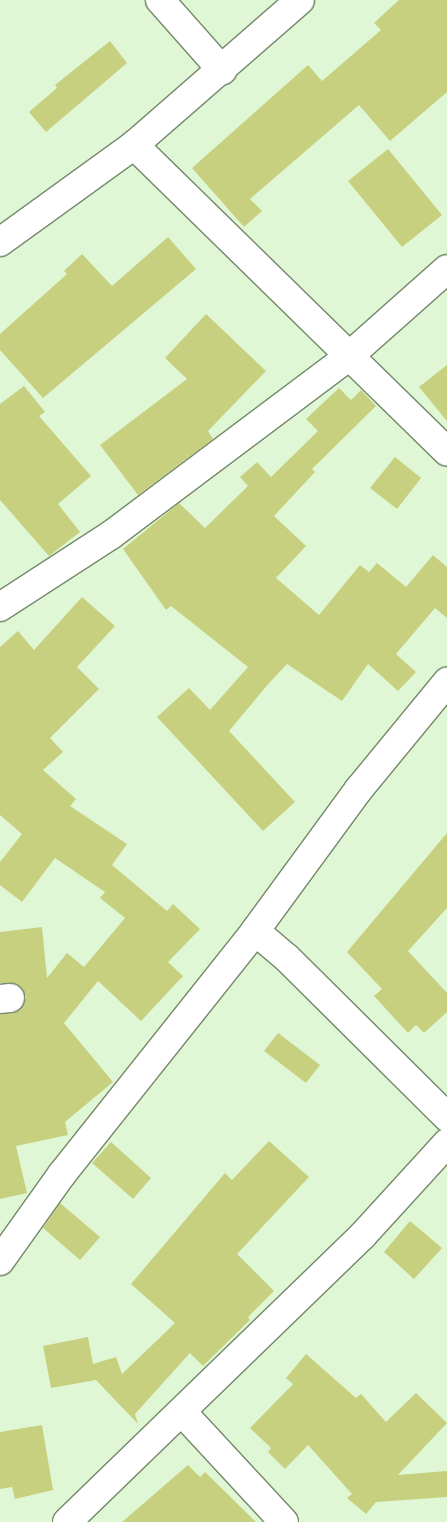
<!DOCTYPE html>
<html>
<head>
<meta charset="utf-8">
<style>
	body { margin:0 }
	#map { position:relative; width:447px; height:1522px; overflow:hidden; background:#e0f7d6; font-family:"Source Serif 4",serif }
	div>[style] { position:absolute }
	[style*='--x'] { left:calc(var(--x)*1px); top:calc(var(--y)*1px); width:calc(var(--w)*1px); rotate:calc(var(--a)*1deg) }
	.building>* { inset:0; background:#c7d07f }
	.roads { filter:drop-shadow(1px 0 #74896b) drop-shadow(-1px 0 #74896b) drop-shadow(0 1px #74896b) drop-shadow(0 -1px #74896b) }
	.minor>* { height:28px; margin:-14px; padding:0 14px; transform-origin:14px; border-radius:14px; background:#fff }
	span { translate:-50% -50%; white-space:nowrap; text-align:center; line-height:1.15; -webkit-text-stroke:4px #f9fef7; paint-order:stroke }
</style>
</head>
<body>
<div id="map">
	<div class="building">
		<div style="clip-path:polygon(399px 0,447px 0,447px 92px,390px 141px,359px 105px,250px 199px,262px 211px,244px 227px,192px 168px,308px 65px,322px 81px,381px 30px,374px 23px)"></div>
		<div style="clip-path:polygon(110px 41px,127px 63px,46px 132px,29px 112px,57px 88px,55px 85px)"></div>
		<div style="clip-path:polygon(388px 149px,442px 215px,402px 247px,348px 181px)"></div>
		<div style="clip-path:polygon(168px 237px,196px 269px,43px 398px,0 350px,0 334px,67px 274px,64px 271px,82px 254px,112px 286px)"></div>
		<div style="clip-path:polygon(206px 314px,266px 371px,208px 431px,213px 439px,138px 495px,100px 445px,187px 379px,165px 358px)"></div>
		<div style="clip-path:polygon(447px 365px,447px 421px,419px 387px)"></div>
		<div style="clip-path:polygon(24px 386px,45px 412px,39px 416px,91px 476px,58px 504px,80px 532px,49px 556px,0 500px,0 404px)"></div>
		<div style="clip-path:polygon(339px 388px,351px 400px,361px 390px,376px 406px,312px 469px,315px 472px,274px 516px,306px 546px,276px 578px,319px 615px,360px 565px,369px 572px,377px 563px,406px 587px,433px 555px,447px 567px,447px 618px,435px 608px,396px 654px,416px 672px,398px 691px,368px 664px,342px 701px,287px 664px,270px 682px,229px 731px,295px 802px,263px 831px,157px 717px,189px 688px,210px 710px,248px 667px,171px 606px,166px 610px,123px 549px,179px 503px,205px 528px,248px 486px,240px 477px,257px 462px,271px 477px,318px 431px,306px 419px)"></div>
		<div style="clip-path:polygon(395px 457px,421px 478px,397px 509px,370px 488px)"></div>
		<div style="clip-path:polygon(82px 597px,115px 626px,77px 667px,99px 689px,50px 738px,63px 752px,43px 770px,76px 799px,70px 806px,127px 844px,112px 865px,167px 911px,173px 904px,200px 929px,168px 962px,183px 976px,141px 1021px,98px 981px,64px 1023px,113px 1082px,65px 1122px,68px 1135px,16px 1146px,27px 1193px,0 1199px,0 1014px,19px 1011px,26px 997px,17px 984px,0 983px,0 932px,42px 927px,47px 978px,67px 953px,84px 967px,125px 918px,100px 898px,105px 892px,55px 858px,22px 902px,0 885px,0 862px,22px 834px,0 815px,0 647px,18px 631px,34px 650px)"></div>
		<div style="clip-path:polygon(447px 833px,447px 908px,408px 951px,447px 993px,447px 1012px,424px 1033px,416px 1025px,408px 1033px,374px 996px,382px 989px,347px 952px)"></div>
		<div style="clip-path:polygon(278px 1033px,320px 1065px,306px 1083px,264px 1051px)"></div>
		<div style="clip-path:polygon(269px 1141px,309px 1177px,237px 1254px,274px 1291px,248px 1317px,250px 1320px,203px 1366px,190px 1353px,135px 1414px,138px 1424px,96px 1380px,51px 1388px,43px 1346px,88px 1337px,93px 1364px,116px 1357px,122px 1374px,175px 1323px,131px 1284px,225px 1173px,232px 1180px)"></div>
		<div style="clip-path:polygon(111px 1142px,151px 1178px,133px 1199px,92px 1163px)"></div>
		<div style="clip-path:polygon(60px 1203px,100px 1237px,80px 1260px,43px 1228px)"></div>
		<div style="clip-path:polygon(410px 1221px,442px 1248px,414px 1279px,384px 1252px)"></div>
		<div style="clip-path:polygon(306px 1354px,356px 1398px,361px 1394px,386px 1422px,416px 1393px,447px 1423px,398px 1475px,447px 1471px,447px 1497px,376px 1502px,366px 1514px,347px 1498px,352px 1494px,308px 1445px,285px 1469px,268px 1452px,271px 1448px,250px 1428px,293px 1384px,286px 1378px)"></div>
		<div style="clip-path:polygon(42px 1425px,53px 1490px,15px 1499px,12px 1487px,0 1489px,0 1432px)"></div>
		<div style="clip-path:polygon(188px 1465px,200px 1477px,205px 1472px,256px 1522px,122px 1522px)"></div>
	</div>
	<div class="roads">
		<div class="minor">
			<div style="--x:160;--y:0;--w:94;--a:48.5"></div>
			<div style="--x:134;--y:145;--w:438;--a:44.4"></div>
			<div style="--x:0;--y:242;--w:165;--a:-35.9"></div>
			<div style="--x:134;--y:145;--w:220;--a:-41.1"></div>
			<div style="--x:0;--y:607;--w:132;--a:-33"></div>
			<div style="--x:111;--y:535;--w:296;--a:-36.9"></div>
			<div style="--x:348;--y:357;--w:132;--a:-41.6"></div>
			<div style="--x:255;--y:931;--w:42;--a:40.2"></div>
			<div style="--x:287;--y:958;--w:226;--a:44.8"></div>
			<div style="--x:0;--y:999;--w:10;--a:-6"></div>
			<div style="--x:0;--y:1261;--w:107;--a:-54.5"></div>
			<div style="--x:62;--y:1174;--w:310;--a:-51.5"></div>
			<div style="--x:255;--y:931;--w:176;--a:-53.8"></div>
			<div style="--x:359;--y:789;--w:139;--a:-50.6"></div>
			<div style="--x:182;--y:1412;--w:150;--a:47.2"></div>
			<div style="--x:67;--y:1522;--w:412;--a:-44.1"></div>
			<div style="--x:363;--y:1235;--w:125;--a:-47.6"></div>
		</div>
	</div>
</div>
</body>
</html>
